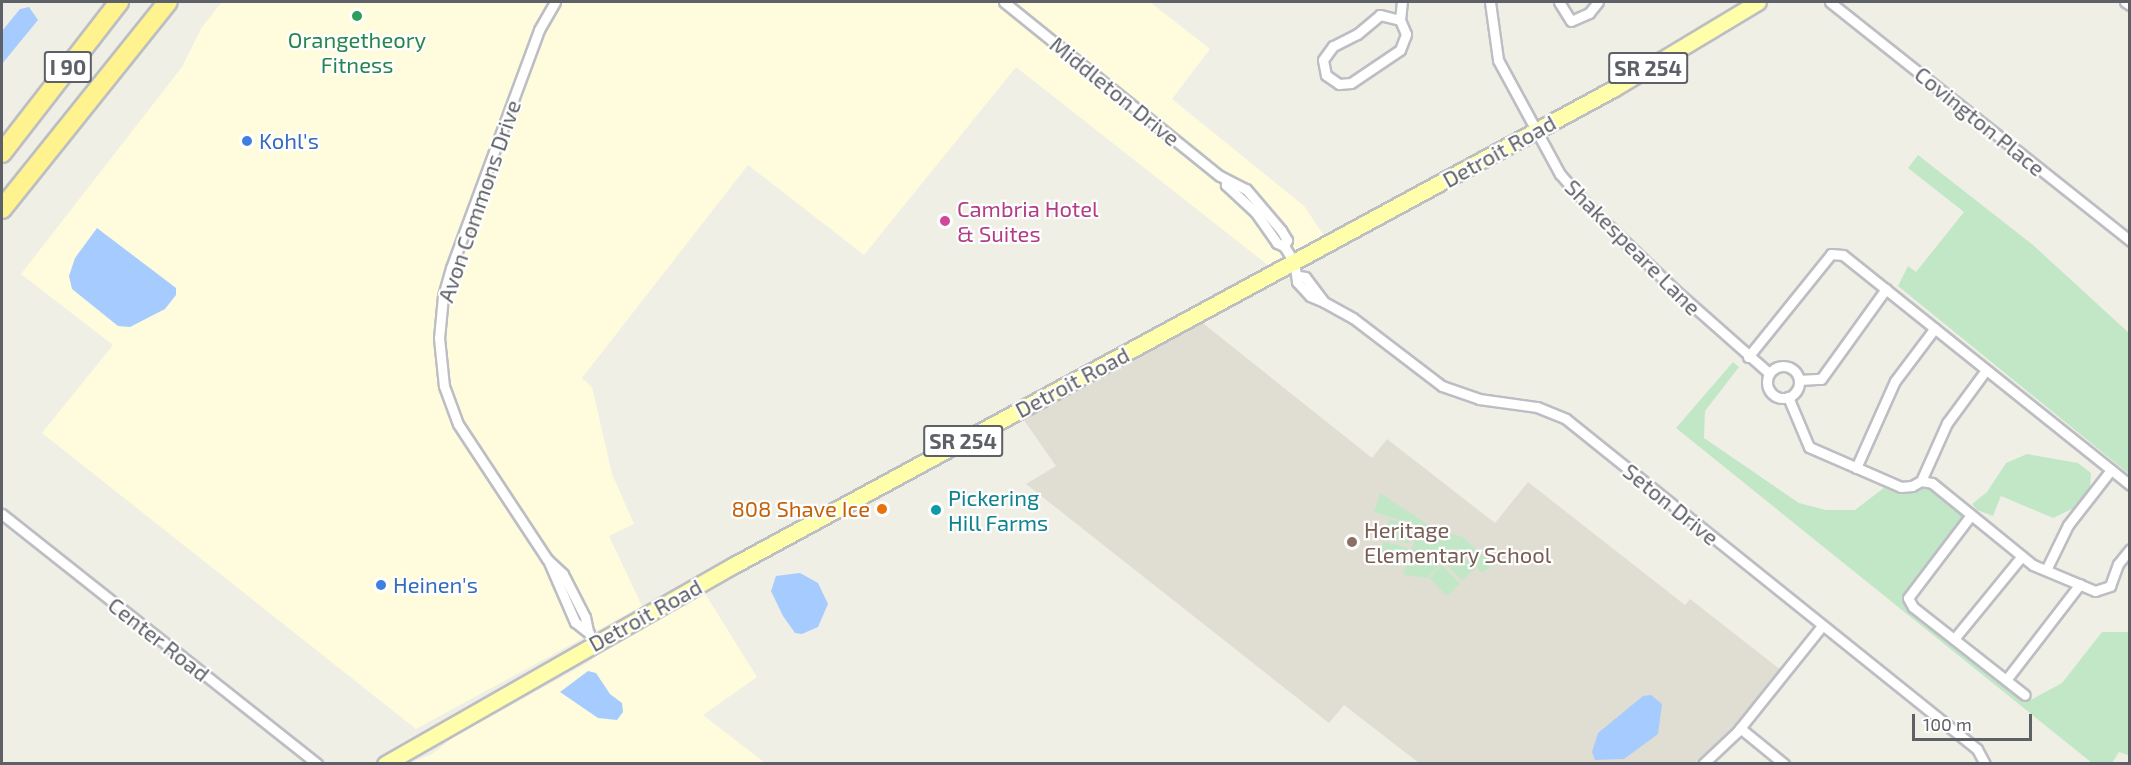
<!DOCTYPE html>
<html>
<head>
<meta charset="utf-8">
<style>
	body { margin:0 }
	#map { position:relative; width:2131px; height:765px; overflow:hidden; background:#f0efe5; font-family:"Exo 2",sans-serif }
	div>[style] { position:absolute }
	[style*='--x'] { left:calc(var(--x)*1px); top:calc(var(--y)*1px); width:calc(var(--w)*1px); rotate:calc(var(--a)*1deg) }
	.commercial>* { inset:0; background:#fefcdc }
	.education>* { inset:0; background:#e0ded3 }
	.green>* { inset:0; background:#c2e7c7 }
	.water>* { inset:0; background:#a6cbff }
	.roads { filter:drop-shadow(2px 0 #bdbec4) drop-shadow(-2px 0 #bdbec4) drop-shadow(0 2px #bdbec4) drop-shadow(0 -2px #bdbec4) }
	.minor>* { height:9px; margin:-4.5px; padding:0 4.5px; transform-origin:4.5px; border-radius:4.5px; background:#fff }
	.minor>.ring { margin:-4.5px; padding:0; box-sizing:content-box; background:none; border:9px solid #fff; border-radius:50% }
	.primary>* { height:15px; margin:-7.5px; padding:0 7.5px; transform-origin:7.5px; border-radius:7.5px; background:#fffeab }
	.motorway>* { height:18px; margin:-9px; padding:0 9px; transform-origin:9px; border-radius:9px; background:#fef38e }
	.dots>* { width:16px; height:16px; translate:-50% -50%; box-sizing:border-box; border:3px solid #fff; border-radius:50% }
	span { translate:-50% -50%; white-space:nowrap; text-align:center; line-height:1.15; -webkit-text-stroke:4.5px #fff; paint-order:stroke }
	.shield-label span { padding:2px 4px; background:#fff; border:2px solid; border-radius:4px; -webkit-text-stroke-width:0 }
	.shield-label { font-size:21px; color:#5d6066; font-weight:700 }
	.leisure-label { font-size:22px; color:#27864d }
	.street-label { font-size:22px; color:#5d6066 }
	.shop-label { font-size:22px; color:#366cbe }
	.left { translate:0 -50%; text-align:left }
	.hotel-label { font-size:22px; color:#b23c85 }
	.culture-label { font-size:22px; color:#0d838f }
	.food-label { font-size:22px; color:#c56008 }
	.right { translate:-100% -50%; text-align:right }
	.education-label { font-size:22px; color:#785e54 }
	.frame { position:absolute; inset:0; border:3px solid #5d6066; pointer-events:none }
	.scale { position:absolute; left:1912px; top:714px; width:120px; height:27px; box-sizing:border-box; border:3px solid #5d6066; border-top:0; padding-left:8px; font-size:18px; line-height:21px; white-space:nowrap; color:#5d6066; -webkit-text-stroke:4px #fff; paint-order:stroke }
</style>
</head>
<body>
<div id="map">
	<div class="commercial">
		<div style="clip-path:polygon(222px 2px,1150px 2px,1210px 49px,1172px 99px,1304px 206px,1325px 237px,1269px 266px,1016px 67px,864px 255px,748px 165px,582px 378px,592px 387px,612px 474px,634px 524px,609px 536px,642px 606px,416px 729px,42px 433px,113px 345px,21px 274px,182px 67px,202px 27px)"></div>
		<div style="clip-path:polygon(704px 592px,757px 677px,703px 715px,765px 763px,408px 764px,432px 754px,472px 723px,490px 717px,587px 663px,614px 642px)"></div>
	</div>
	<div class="education">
		<div style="clip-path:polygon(1199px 320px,1372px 458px,1387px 439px,1495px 523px,1528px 482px,1685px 605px,1690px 599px,1781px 670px,1723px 740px,1694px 763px,1419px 763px,1344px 705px,1329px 723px,1026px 484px,1056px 466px,1021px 416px)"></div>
	</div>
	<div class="green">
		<div style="clip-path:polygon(1918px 155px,2033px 245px,2129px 333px,2129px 474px,1898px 286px,1908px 266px,1916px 272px,1964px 212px,1908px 168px)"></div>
		<div style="clip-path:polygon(1733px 362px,1739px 367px,1705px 411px,1704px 438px,1799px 503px,1826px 510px,1855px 510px,1885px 487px,1925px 486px,1967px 515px,1905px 598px,1939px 631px,2029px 701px,2062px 683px,2102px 632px,2129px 632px,2128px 755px,2119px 752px,2112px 763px,2092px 763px,1676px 428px)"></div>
		<div style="clip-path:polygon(2027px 454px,2078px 463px,2091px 473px,2090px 488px,2074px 508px,2053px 518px,2001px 496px,1993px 516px,1977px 510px,1972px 504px,1987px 492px,2006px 463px)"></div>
		<div style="clip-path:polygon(1380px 493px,1436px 530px,1463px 537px,1493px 565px,1482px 573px,1458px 548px,1427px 578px,1403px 575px,1419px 526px,1374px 512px)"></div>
		<div style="clip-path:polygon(1389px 519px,1414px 526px,1408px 544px,1384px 536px)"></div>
		<div style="clip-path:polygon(1383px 541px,1408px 548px,1402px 566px,1378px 559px)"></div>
		<div style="clip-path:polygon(1457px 550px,1475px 568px,1462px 581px,1445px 563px)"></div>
		<div style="clip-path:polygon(1442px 565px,1460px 584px,1447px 596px,1429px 578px)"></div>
	</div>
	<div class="water">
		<div style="clip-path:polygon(29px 7px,38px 20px,2px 64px,2px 31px,20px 9px)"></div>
		<div style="clip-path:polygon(97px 228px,176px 288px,176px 295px,165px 309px,130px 327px,118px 326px,72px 289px,69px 276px,75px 258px)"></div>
		<div style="clip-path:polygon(800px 573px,818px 583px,828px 604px,818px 627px,802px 634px,795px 633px,783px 616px,771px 591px,776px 576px)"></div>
		<div style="clip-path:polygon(588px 671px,596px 673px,610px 694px,622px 703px,623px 712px,617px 720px,598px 718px,560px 692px)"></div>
		<div style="clip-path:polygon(1651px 695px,1662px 704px,1658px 734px,1624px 759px,1595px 760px,1592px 752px,1598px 733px,1643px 696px)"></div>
	</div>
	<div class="roads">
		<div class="minor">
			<div style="--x:555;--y:2;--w:32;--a:120"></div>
			<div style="--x:539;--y:30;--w:254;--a:110.3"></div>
			<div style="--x:451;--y:268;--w:29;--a:106"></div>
			<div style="--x:443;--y:296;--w:42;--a:95.4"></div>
			<div style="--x:439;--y:338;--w:48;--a:84.1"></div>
			<div style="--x:444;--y:386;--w:40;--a:69.8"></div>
			<div style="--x:458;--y:424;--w:162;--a:56.6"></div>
			<div style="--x:547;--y:559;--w:22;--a:43"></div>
			<div style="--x:563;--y:574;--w:48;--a:62.9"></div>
			<div style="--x:585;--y:617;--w:14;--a:78"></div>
			<div style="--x:1004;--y:2;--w:277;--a:38.9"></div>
			<div style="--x:1220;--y:176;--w:29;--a:27"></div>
			<div style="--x:1246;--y:189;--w:54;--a:49.5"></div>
			<div style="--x:1281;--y:230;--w:12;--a:59"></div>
			<div style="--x:1287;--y:240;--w:7;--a:117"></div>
			<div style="--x:1284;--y:246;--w:8;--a:-157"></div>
			<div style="--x:1277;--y:243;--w:38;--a:-125"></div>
			<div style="--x:1255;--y:212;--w:40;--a:-137"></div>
			<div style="--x:1226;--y:185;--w:5;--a:-90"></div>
			<div style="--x:1490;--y:2;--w:59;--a:82.1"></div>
			<div style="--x:1498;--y:60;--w:130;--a:61.5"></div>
			<div style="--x:1560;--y:174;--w:41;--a:48.9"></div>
			<div style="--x:1587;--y:205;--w:121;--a:44"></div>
			<div style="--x:1674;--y:289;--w:127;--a:41.5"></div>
			<div style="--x:1559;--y:2;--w:22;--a:58"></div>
			<div style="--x:1571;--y:21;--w:20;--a:-24"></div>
			<div style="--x:1589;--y:13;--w:14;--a:-51"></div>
			<div style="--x:1830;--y:2;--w:384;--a:38.5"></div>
			<div style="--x:2125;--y:2;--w:6;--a:31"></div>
			<div style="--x:1400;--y:20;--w:21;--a:-166"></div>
			<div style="--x:1380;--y:15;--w:30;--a:140"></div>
			<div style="--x:1357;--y:34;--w:27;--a:153"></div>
			<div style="--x:1333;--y:46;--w:17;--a:126"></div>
			<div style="--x:1323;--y:60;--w:15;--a:79"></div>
			<div style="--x:1326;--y:75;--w:16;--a:35"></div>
			<div style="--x:1339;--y:84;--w:12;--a:-5"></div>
			<div style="--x:1351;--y:83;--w:59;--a:-34"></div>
			<div style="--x:1400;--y:50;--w:17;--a:-69"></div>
			<div style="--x:1406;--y:34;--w:15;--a:-113"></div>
			<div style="--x:1400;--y:20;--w:18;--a:-84"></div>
			<div style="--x:1284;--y:246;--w:19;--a:58"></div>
			<div style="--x:1294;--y:262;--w:20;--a:81"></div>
			<div style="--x:1297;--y:282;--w:19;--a:47"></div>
			<div style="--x:1310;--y:296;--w:15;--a:23"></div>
			<div style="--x:1324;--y:302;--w:31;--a:-127"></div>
			<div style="--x:1305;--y:277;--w:6;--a:-171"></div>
			<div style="--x:1324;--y:302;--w:33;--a:29"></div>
			<div style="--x:1353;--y:318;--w:112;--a:37.4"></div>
			<div style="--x:1442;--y:386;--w:39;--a:19"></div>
			<div style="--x:1479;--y:399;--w:59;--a:7.9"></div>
			<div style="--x:1537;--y:407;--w:31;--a:22"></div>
			<div style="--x:1566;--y:419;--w:527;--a:38.76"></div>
			<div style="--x:1977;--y:749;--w:17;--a:62"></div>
			<div style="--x:1748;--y:357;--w:132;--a:-51.1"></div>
			<div style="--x:1831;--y:254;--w:12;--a:5"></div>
			<div style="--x:1843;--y:255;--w:368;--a:38.7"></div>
			<div class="ring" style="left:1767px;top:366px;width:23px;height:23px"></div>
			<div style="--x:1799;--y:380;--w:22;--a:-3"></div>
			<div style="--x:1821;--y:379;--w:111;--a:-54.2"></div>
			<div style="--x:1788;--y:397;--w:54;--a:67.2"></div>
			<div style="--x:1809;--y:447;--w:100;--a:23.5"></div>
			<div style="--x:1901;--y:487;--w:11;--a:-5"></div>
			<div style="--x:1912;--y:486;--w:10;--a:-29"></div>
			<div style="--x:1921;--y:481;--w:64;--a:-65.9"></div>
			<div style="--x:1947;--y:423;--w:66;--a:-53.7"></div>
			<div style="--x:1856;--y:468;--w:95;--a:-65.9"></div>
			<div style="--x:1895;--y:381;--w:66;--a:-53"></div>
			<div style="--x:1921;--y:481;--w:11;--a:10"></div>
			<div style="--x:1932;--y:483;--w:130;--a:39.1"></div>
			<div style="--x:2033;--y:565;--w:67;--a:22.8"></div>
			<div style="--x:2095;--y:591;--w:16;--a:-18"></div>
			<div style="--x:2110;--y:586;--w:23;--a:-70"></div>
			<div style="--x:2118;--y:564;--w:19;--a:-51"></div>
			<div style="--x:2;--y:514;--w:402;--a:38.4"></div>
			<div style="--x:1971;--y:515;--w:104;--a:127.2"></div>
			<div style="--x:1908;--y:598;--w:10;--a:61"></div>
			<div style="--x:1913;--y:607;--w:142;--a:38.2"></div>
			<div style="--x:548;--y:560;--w:68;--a:66.5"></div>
			<div style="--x:575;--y:622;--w:18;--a:38"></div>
			<div style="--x:2046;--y:570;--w:50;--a:-63.9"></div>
			<div style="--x:2068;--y:525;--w:70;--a:-52"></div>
			<div style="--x:1954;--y:639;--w:107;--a:-50.7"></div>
			<div style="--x:2006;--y:680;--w:121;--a:-52.4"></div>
			<div style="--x:1740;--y:728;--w:57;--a:39.3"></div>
			<div style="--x:1703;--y:764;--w:47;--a:-43.3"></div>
			<div style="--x:1737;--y:732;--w:136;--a:-51.3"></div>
		</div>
		<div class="primary">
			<div style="--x:385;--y:764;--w:402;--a:-29.7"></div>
			<div style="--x:734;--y:565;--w:1000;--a:-28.44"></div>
			<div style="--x:1613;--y:89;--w:169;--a:-31"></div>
		</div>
		<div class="motorway">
			<div style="--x:2;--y:153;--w:191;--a:-52.2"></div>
			<div style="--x:2;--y:209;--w:265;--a:-51.3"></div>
		</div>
	</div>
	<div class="dots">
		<div style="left:357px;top:16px;background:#2e9e5b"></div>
		<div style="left:247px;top:141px;background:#3f7fe0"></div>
		<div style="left:945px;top:221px;background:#d1479c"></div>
		<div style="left:882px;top:509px;background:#e8710a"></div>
		<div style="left:936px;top:510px;background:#0f9aa8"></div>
		<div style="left:1352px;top:542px;background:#8d6e63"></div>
		<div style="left:381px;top:585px;background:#3f7fe0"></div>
	</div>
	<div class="shield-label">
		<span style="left:68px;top:67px">I 90</span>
		<span style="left:1648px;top:68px">SR 254</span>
		<span style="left:963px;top:441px">SR 254</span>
	</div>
	<div class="leisure-label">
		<span style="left:357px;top:52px">Orangetheory<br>Fitness</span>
	</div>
	<div class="street-label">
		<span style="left:1115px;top:91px;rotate:39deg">Middleton Drive</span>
		<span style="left:1980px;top:121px;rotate:39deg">Covington Place</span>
		<span style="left:1499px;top:151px;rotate:-29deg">Detroit Road</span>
		<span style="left:479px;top:201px;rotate:-71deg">Avon Commons Drive</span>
		<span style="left:1633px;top:247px;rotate:45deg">Shakespeare Lane</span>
		<span style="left:1072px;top:382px;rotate:-28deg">Detroit Road</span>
		<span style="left:1671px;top:504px;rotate:39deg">Seton Drive</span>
		<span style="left:645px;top:615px;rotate:-29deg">Detroit Road</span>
		<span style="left:159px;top:639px;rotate:38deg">Center Road</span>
	</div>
	<div class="shop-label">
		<span class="left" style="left:259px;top:141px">Kohl's</span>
		<span class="left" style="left:393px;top:585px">Heinen's</span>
	</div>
	<div class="hotel-label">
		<span class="left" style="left:957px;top:221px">Cambria Hotel<br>&amp; Suites</span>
	</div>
	<div class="culture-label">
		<span class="left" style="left:948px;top:510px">Pickering<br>Hill Farms</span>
	</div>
	<div class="food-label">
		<span class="right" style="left:870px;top:509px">808 Shave Ice</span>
	</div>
	<div class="education-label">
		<span class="left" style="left:1364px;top:542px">Heritage<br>Elementary School</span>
	</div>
	<div class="frame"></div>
	<div class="scale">100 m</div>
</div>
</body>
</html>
